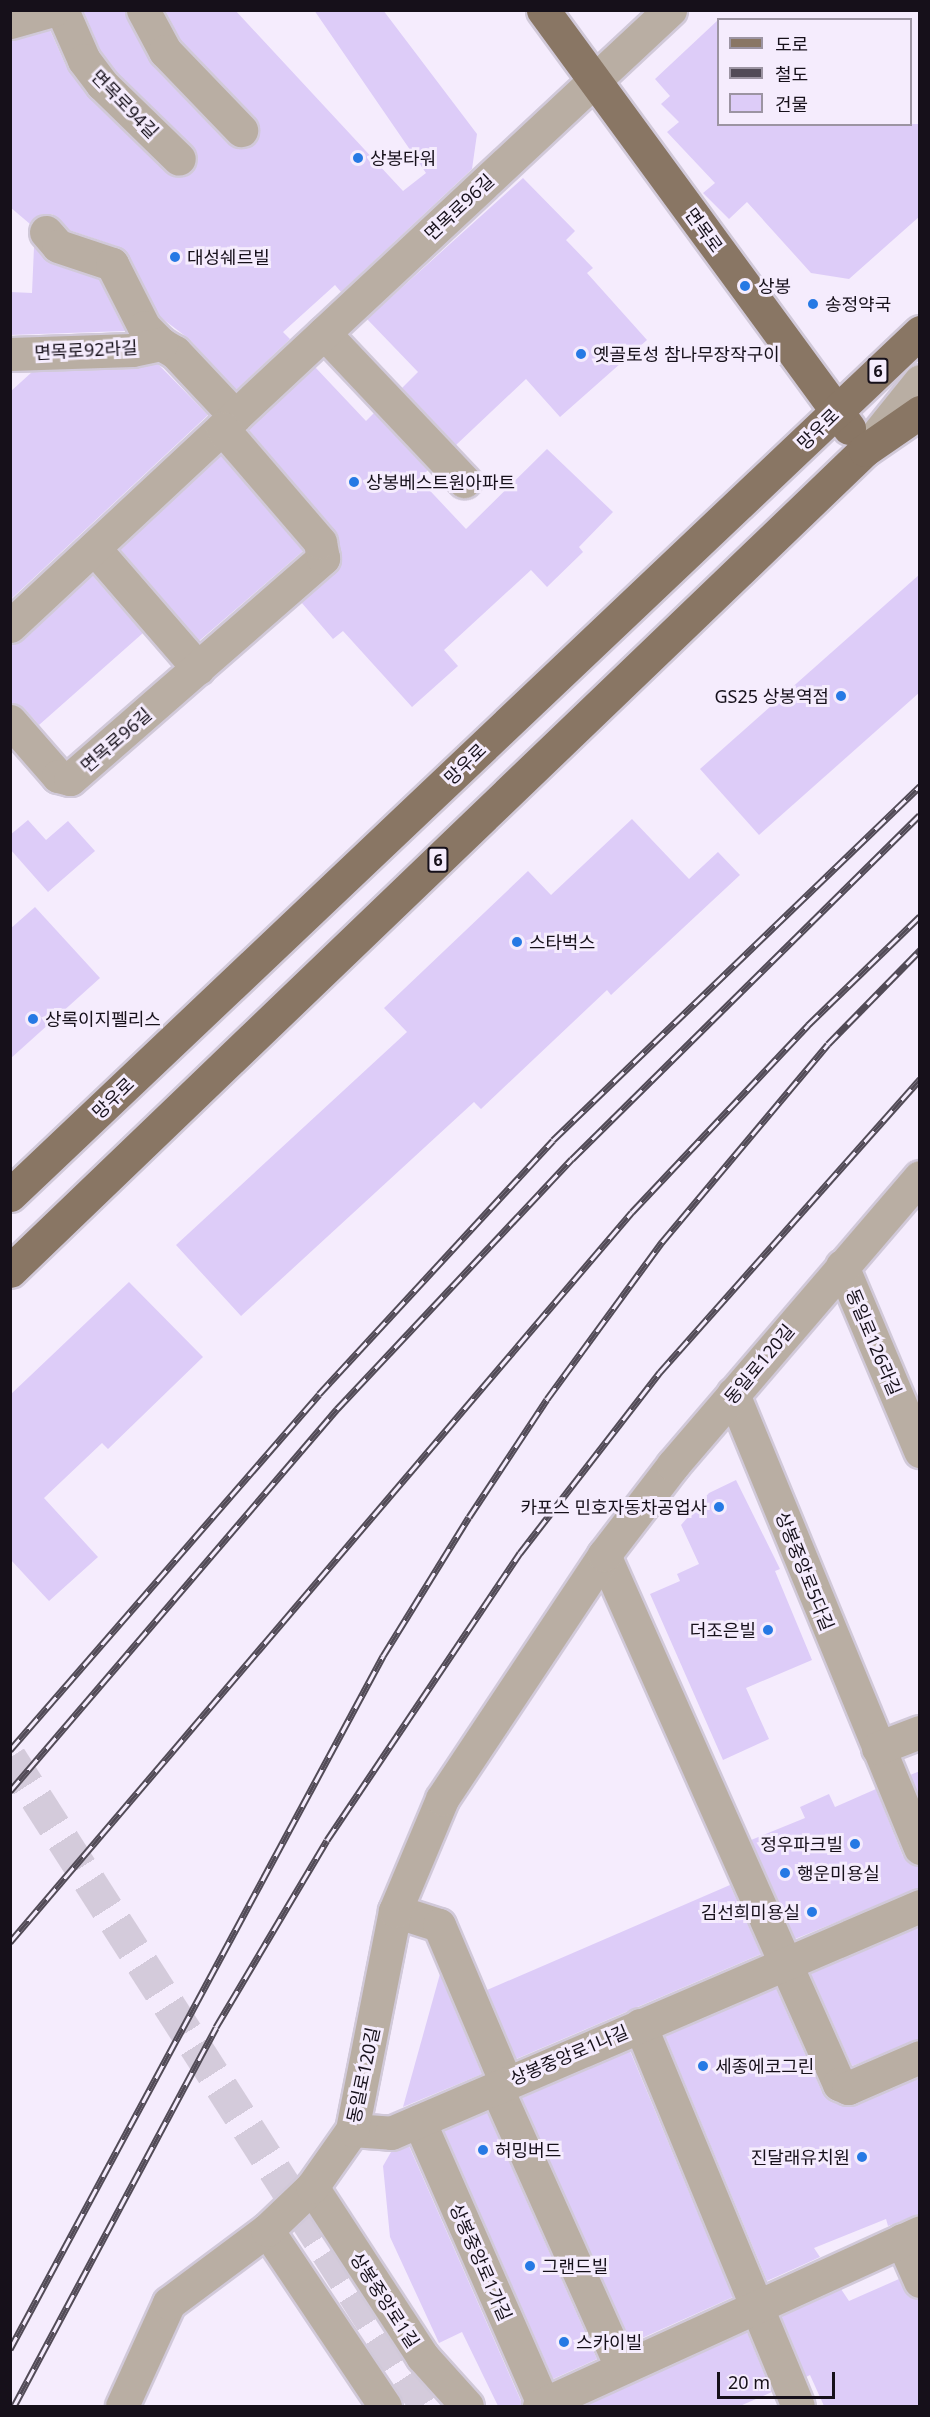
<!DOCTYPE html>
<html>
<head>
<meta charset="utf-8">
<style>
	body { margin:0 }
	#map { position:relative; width:930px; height:2417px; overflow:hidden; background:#f5ecfd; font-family:"Noto Sans","Noto Sans KR",sans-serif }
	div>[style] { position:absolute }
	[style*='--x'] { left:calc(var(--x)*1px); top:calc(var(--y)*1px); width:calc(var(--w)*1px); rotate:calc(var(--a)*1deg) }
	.building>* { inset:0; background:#ddccf8 }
	.major-tunnel>* { height:33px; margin-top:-16.5px; transform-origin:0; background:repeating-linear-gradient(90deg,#d4cbdb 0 33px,transparent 0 49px) }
	.roads { filter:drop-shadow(2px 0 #d1c9d9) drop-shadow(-2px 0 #d1c9d9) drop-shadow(0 2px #d1c9d9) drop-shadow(0 -2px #d1c9d9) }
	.minor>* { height:33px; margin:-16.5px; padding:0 16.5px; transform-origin:16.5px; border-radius:16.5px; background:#b9aea3 }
	.major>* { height:33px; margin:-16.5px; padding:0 16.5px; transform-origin:16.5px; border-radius:16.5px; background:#897664 }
	.rail>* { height:7px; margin-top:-3.5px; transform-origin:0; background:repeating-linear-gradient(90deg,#f5ecfd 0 14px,#524b57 0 28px); box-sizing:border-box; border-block:2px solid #524b57 }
	.dots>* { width:16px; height:16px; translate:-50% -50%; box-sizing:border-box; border:3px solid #f5ecfd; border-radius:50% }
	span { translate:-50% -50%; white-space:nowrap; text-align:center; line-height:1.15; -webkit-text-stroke:6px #f5ecfd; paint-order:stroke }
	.shield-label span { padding:2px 4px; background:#f5ecfd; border:2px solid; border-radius:4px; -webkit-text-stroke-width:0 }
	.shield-label { font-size:16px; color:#16101a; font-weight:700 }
	.street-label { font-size:18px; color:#16101a }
	.poi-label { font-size:18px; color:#16101a }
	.left { translate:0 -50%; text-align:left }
	.right { translate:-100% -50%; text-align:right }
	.frame { position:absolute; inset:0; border:12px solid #16101a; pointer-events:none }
	.legend { position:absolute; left:717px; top:18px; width:195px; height:108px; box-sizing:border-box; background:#f5ecfd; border:2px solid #9c94a2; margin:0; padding:8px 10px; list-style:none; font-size:18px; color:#16101a }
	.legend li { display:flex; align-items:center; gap:12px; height:30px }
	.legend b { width:30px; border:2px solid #9c94a2 }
	.scale { position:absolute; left:717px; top:2372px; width:118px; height:27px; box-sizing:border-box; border:3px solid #16101a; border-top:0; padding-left:8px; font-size:18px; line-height:21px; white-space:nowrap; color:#16101a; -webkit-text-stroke:4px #f5ecfd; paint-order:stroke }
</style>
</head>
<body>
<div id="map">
	<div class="building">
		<div style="clip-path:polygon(83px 10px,124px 10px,151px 64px,227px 143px,245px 148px,259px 136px,255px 117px,180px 40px,165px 10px,235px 10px,403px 191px,426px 173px,314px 10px,383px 10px,477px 134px,472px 169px,341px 292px,335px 285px,283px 332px,290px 339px,236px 390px,189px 339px,159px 316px,129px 256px,119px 247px,69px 230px,52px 214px,42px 214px,30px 224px,10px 207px,10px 40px,50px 30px,67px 68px,87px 95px,166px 172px,184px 177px,197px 164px,192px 146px,116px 72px,100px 50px)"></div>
		<div style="clip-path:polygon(718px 20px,718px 124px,920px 124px,920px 216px,849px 279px,811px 273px,747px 202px,729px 219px,703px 193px,715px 183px,667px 132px,679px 122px,661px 104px,670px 96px,655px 79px)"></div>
		<div style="clip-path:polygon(523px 178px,575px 231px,566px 240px,593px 268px,587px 273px,647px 340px,560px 417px,526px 379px,456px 445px,402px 388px,418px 372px,367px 319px)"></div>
		<div style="clip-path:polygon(34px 247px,52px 264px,99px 279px,125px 331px,10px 335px,10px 292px,32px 293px)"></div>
		<div style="clip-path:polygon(158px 364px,208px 415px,10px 600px,10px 392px,32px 372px,133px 369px)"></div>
		<div style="clip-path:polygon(315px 367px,366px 421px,374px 413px,428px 470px,419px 479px,466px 529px,547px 449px,613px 512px,579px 547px,583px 552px,547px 587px,531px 570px,444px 650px,458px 666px,412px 707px,343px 631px,333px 639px,301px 602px,340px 565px,338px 539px,248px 429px)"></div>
		<div style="clip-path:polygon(221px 455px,303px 551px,199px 641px,120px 549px)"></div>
		<div style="clip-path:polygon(920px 574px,920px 692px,759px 835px,700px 769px)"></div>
		<div style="clip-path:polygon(92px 575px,143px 633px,39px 725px,24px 708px,10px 703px,10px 644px,23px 640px)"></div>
		<div style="clip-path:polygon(632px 819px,689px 879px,718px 852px,740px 875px,611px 995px,607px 990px,481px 1109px,474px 1102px,241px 1316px,176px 1245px,407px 1032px,384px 1008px,528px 871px,551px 895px)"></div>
		<div style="clip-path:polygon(28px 820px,46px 840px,68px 821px,95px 851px,48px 892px,10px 849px,10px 835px)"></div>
		<div style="clip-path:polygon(35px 907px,100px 978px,10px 1059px,10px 929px)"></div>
		<div style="clip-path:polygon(129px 1282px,203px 1357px,108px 1449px,102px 1443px,44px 1498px,98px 1557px,49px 1601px,10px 1559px,10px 1395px)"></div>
		<div style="clip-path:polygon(736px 1480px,780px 1569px,775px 1571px,812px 1660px,746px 1688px,769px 1739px,723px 1760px,650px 1594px,680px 1581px,677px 1574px,699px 1564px,681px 1525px,709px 1493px)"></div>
		<div style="clip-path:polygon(920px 1771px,920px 1798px,910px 1775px)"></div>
		<div style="clip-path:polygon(876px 1789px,903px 1856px,920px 1866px,920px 1888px,795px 1939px,751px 1840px,805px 1818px,800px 1807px,829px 1794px,835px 1807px)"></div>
		<div style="clip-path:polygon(730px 1885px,761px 1954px,516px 2059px,487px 1990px)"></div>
		<div style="clip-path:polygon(920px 1927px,920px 2039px,852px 2066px,810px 1973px)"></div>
		<div style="clip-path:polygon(440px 1974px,482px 2074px,403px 2107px)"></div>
		<div style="clip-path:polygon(776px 1988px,822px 2092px,831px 2101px,855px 2105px,920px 2078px,920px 2214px,888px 2226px,886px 2219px,814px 2248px,820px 2257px,767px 2281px,665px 2036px)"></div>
		<div style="clip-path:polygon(630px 2051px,733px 2297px,631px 2343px,521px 2098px)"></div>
		<div style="clip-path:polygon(487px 2112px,597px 2359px,553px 2379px,444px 2131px)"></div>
		<div style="clip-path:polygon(409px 2146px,521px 2401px,521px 2406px,498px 2406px,462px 2332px,439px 2343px,390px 2237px,383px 2166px,391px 2152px)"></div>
		<div style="clip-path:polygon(899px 2279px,908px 2296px,920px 2299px,920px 2406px,824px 2406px,810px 2375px,806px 2377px,781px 2316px,841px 2289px,849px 2301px)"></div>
		<div style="clip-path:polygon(747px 2332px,772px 2392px,740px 2406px,583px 2406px)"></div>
	</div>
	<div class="major-tunnel">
		<div style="--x:10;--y:1757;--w:771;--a:57.34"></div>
	</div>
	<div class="roads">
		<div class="minor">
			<div style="--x:62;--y:10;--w:55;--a:66.3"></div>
			<div style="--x:84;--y:60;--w:30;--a:53"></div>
			<div style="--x:102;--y:84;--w:107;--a:44.2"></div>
			<div style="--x:143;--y:10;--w:47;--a:61.8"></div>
			<div style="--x:165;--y:51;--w:110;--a:46.1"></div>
			<div style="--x:10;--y:22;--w:45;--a:-15.6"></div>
			<div style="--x:46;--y:232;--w:18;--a:49"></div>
			<div style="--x:58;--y:246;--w:57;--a:18.4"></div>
			<div style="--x:112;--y:264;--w:71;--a:63.1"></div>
			<div style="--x:144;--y:327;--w:24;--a:45"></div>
			<div style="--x:161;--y:344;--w:16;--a:30"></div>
			<div style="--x:175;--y:352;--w:88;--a:46.8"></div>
			<div style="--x:324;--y:333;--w:204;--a:46.6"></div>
			<div style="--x:10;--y:354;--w:122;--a:-1.9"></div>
			<div style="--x:132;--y:350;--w:30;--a:-12"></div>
			<div style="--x:871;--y:442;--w:78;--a:-51.2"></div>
			<div style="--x:94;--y:548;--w:159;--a:49.1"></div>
			<div style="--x:10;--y:626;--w:903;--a:-43.03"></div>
			<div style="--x:10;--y:721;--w:73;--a:48.9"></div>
			<div style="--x:58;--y:776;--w:12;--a:14"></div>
			<div style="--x:70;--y:779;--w:336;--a:-41.1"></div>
			<div style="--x:323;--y:558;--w:16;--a:-101"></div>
			<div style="--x:320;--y:542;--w:150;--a:-130.7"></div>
			<div style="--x:842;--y:1266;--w:201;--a:67.1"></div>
			<div style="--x:733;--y:1394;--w:491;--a:67.6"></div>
			<div style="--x:604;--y:1555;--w:579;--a:66.05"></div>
			<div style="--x:839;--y:2084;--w:10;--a:24"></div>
			<div style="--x:848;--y:2088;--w:78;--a:-23.3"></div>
			<div style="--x:878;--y:1748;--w:45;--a:-20.9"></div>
			<div style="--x:395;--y:1911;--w:46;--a:17.7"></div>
			<div style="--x:439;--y:1925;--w:172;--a:67"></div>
			<div style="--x:640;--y:2025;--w:412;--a:67.5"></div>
			<div style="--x:496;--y:2087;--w:306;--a:65.9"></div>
			<div style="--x:419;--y:2121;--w:309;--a:66.3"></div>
			<div style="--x:352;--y:2130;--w:39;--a:4"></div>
			<div style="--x:391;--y:2133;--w:576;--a:-23.22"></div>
			<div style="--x:312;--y:2187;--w:202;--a:56.9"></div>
			<div style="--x:422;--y:2356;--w:67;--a:48"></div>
			<div style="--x:267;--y:2230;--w:212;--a:56.2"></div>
			<div style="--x:902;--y:2240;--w:45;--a:66.3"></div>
			<div style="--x:122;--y:2406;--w:113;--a:-65.5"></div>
			<div style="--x:169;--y:2303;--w:122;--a:-36.7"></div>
			<div style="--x:267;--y:2230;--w:62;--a:-43.7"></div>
			<div style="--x:312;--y:2187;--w:70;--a:-54.9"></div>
			<div style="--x:352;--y:2130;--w:223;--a:-78.9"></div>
			<div style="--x:395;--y:1911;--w:121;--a:-67.2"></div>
			<div style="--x:442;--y:1799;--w:293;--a:-56.4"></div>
			<div style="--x:604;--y:1555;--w:113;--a:-52.5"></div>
			<div style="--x:673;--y:1465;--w:379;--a:-49.4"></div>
			<div style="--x:539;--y:2406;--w:419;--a:-24.5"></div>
		</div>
		<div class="major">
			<div style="--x:543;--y:10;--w:518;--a:53.79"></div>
			<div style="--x:10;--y:1195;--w:1254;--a:-43.48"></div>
			<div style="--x:10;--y:1271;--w:1185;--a:-43.84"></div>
			<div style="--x:865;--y:450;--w:67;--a:-34.6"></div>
		</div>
	</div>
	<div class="rail">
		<div style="--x:10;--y:1750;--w:471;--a:-49"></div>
		<div style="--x:319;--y:1394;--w:345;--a:-47.3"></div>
		<div style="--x:553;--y:1140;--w:510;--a:-43.97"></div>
		<div style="--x:10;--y:1791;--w:503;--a:-49.44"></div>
		<div style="--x:337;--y:1409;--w:343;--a:-46.8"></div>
		<div style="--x:572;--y:1159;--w:489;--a:-44.7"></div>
		<div style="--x:10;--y:1942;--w:959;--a:-49.57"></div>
		<div style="--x:632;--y:1212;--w:257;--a:-46.7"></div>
		<div style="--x:808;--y:1025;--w:156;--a:-44.2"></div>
		<div style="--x:10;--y:2349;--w:787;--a:-61.71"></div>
		<div style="--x:383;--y:1656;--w:163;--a:-58.3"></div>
		<div style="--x:469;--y:1517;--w:141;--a:-56.5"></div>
		<div style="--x:547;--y:1399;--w:195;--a:-53.8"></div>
		<div style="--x:662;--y:1242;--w:258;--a:-50"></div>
		<div style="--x:828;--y:1044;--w:132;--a:-45.6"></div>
		<div style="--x:14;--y:2406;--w:429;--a:-61.9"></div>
		<div style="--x:216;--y:2027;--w:217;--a:-59.3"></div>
		<div style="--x:327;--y:1840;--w:346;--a:-56.1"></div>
		<div style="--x:520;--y:1553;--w:229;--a:-52.3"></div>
		<div style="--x:660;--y:1372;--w:392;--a:-48.4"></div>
	</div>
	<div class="dots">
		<div style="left:358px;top:158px;background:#2679e4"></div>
		<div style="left:175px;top:257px;background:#2679e4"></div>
		<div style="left:745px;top:286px;background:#2679e4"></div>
		<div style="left:813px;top:304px;background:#2679e4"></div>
		<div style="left:581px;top:354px;background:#2679e4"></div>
		<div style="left:354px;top:482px;background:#2679e4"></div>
		<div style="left:841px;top:696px;background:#2679e4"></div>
		<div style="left:517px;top:942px;background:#2679e4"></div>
		<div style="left:33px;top:1019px;background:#2679e4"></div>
		<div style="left:719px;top:1507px;background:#2679e4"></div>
		<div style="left:768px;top:1630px;background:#2679e4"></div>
		<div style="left:855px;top:1844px;background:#2679e4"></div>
		<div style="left:785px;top:1873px;background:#2679e4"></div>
		<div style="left:812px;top:1912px;background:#2679e4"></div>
		<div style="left:703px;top:2066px;background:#2679e4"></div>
		<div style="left:483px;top:2150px;background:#2679e4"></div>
		<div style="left:862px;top:2157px;background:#2679e4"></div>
		<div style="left:530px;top:2266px;background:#2679e4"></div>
		<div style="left:564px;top:2342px;background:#2679e4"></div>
	</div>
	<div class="shield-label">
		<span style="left:878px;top:371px">6</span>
		<span style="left:438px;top:860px">6</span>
	</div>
	<div class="street-label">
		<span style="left:125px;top:104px;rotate:46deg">면목로94길</span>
		<span style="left:459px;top:207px;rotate:-43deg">면목로96길</span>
		<span style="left:704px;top:230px;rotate:54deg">면목로</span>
		<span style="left:86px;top:350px;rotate:-3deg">면목로92라길</span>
		<span style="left:818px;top:429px;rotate:-44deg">망우로</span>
		<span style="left:116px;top:740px;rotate:-41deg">면목로96길</span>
		<span style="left:465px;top:764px;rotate:-44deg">망우로</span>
		<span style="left:113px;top:1098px;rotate:-44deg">망우로</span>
		<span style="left:874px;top:1342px;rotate:67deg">동일로126라길</span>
		<span style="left:759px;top:1364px;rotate:-50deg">동일로120길</span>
		<span style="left:805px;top:1571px;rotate:68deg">상봉중앙로5다길</span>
		<span style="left:569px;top:2055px;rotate:-23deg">상봉중앙로1나길</span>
		<span style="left:363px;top:2075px;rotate:-78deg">동일로120길</span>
		<span style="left:481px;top:2262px;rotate:66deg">상봉중앙로1가길</span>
		<span style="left:385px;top:2300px;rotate:57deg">상봉중앙로1길</span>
	</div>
	<div class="poi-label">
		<span class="left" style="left:370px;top:158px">상봉타워</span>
		<span class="left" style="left:187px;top:257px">대성쉐르빌</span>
		<span class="left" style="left:758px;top:286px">상봉</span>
		<span class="left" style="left:825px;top:304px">송정약국</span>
		<span class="left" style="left:593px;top:354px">옛골토성 참나무장작구이</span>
		<span class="left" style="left:366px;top:482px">상봉베스트원아파트</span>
		<span class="right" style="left:829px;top:696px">GS25 상봉역점</span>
		<span class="left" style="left:529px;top:942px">스타벅스</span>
		<span class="left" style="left:45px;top:1019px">상록이지펠리스</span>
		<span class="right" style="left:707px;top:1507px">카포스 민호자동차공업사</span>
		<span class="right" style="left:756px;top:1630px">더조은빌</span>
		<span class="right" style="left:843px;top:1844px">정우파크빌</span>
		<span class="left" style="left:797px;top:1873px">행운미용실</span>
		<span class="right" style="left:800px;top:1912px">김선희미용실</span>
		<span class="left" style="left:715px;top:2066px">세종에코그린</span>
		<span class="left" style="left:495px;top:2150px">허밍버드</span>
		<span class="right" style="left:850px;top:2157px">진달래유치원</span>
		<span class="left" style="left:542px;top:2266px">그랜드빌</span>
		<span class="left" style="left:576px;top:2342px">스카이빌</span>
	</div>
	<div class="frame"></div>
	<ul class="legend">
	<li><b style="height:8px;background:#897664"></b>도로</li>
	<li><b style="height:8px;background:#524b57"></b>철도</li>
	<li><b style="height:16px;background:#ddccf8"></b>건물</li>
	</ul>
	<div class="scale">20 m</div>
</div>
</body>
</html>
